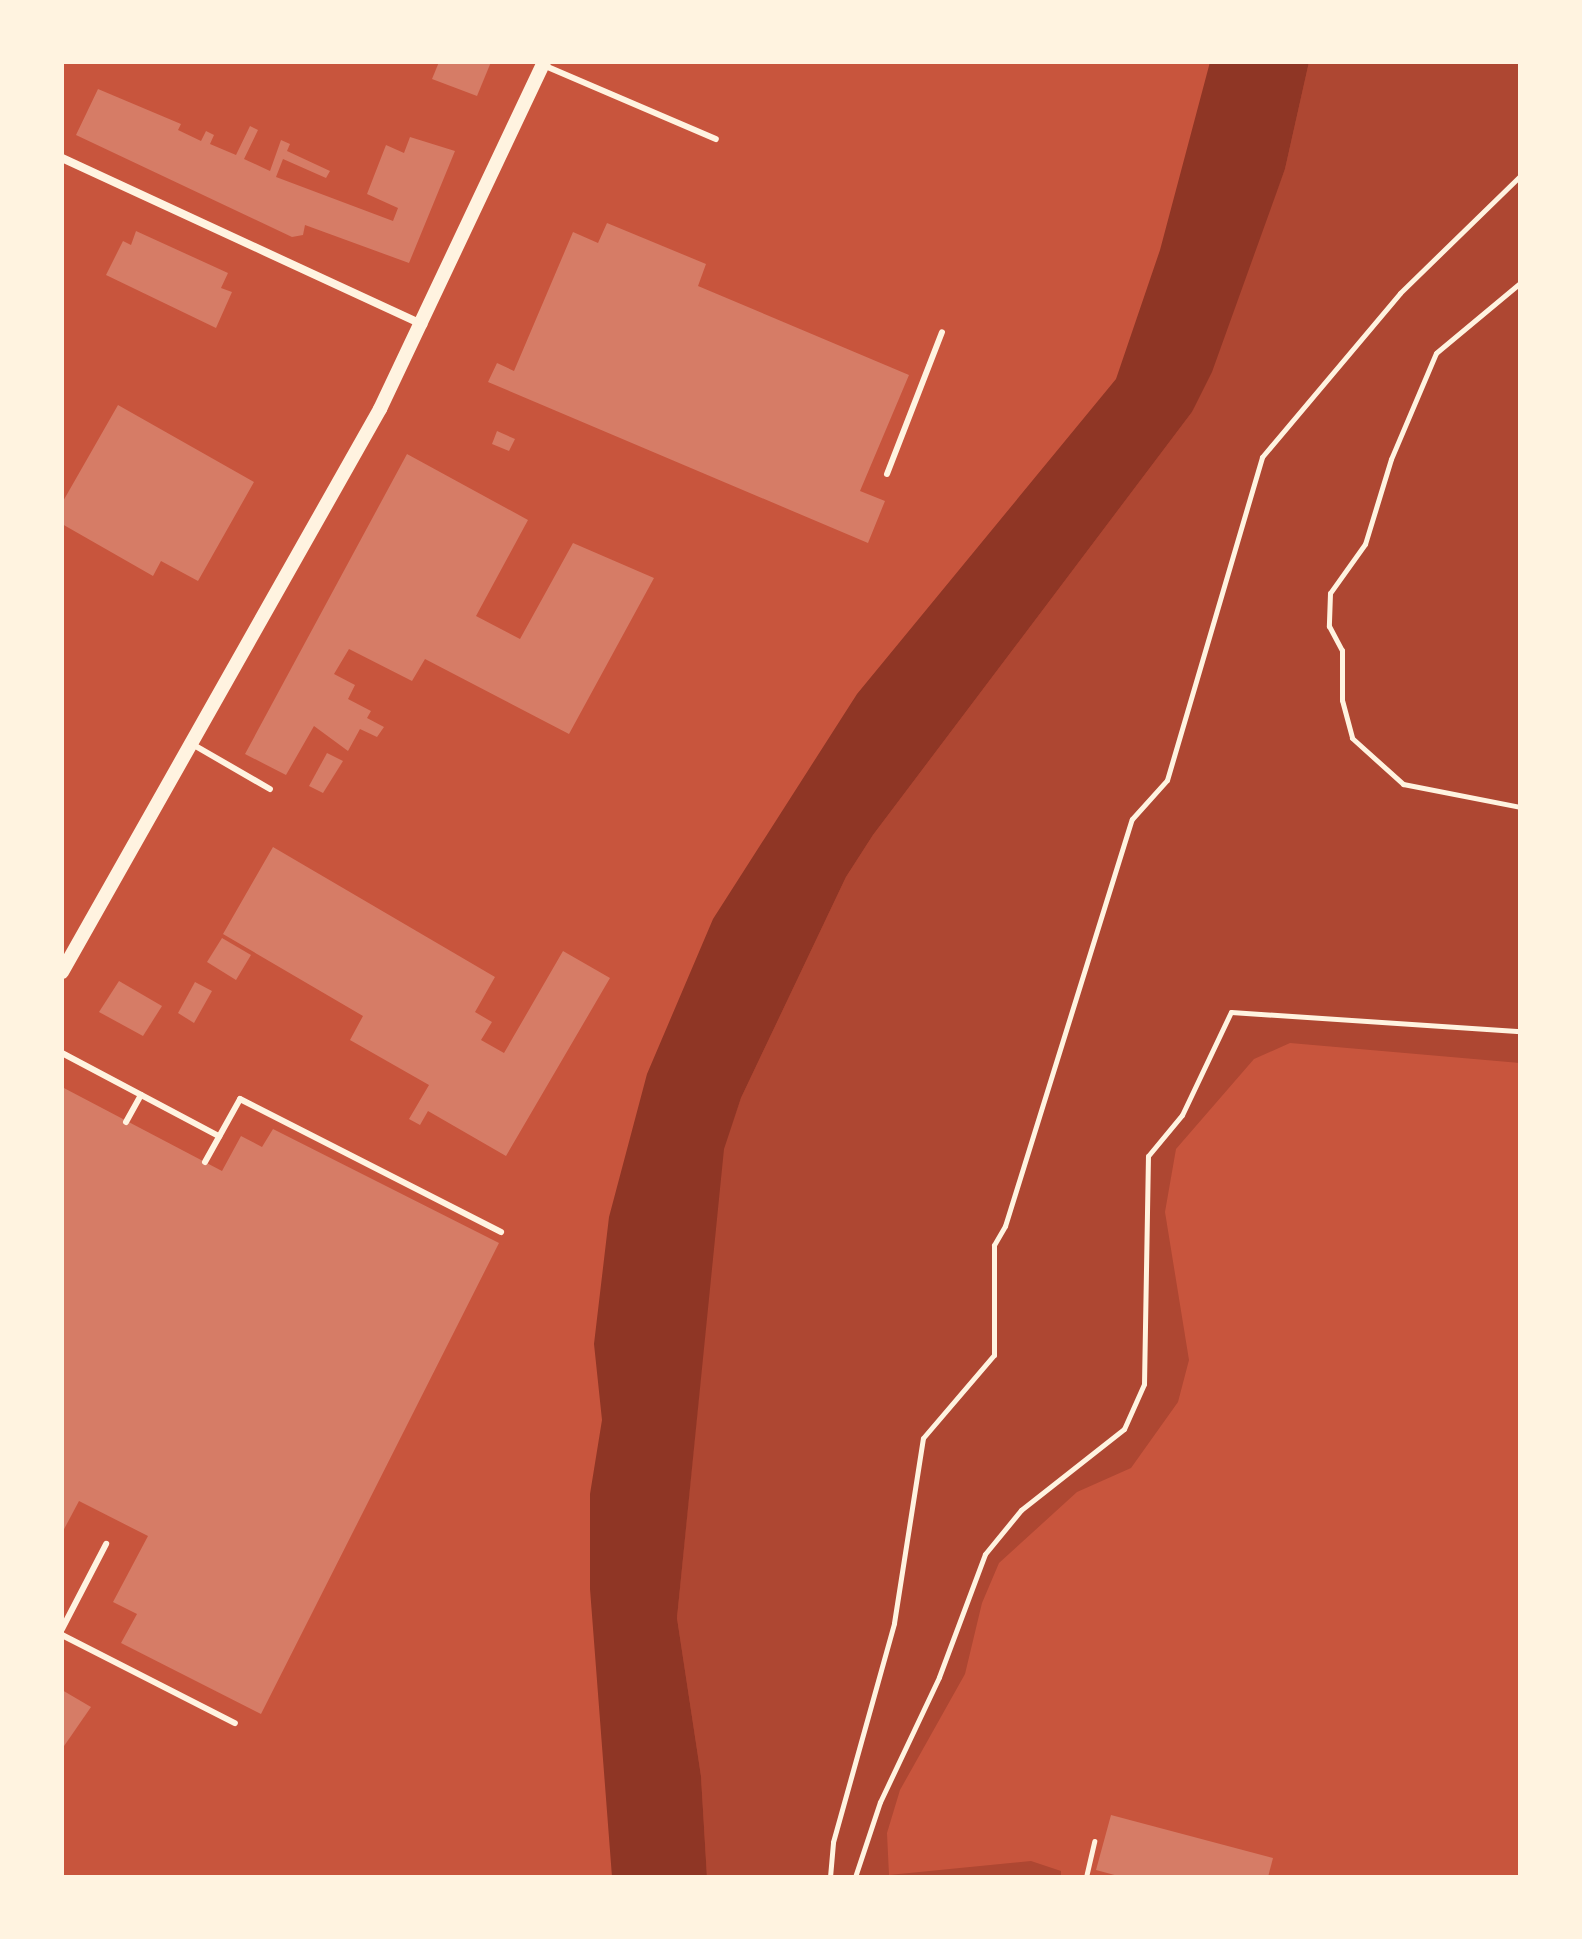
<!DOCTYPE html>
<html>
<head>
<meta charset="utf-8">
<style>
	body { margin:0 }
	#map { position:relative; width:1582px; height:1939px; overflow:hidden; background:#c8553d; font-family:"Public Sans",sans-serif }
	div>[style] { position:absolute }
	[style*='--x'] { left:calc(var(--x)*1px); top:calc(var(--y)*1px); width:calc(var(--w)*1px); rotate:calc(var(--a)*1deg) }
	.green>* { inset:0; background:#ae4732 }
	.water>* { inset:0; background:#8f3625 }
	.building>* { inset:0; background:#d67c66 }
	.path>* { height:5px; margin:-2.5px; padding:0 2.5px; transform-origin:2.5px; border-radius:2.5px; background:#fff3e0 }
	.service>* { height:6px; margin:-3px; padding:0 3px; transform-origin:3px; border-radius:3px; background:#fff3e0 }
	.minor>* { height:8px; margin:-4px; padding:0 4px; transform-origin:4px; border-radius:4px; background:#fff3e0 }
	.tertiary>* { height:14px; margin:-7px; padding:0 7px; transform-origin:7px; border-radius:7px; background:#fff3e0 }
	span { translate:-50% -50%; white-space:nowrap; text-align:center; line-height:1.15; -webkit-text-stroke:8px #fff3e0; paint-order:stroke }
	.frame { position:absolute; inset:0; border:64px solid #fff3e0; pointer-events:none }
</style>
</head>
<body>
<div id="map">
	<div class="green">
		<div style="clip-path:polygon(1309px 62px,1520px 62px,1520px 1063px,1290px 1043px,1254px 1059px,1176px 1149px,1165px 1212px,1189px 1360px,1178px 1402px,1131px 1468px,1077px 1492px,999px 1563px,982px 1603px,965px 1674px,900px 1790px,887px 1833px,889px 1875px,1031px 1861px,1061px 1871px,1061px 1877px,707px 1877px,701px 1776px,677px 1618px,723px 1149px,741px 1098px,846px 877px,873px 835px,1192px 412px,1285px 169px)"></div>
	</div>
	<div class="water">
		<div style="clip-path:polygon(1210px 62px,1309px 62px,1285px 169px,1212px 372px,1192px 412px,873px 835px,846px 877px,741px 1098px,724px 1149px,677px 1618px,701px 1776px,707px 1877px,612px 1877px,590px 1589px,590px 1494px,602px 1420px,594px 1344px,609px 1217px,647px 1074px,713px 919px,857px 694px,1116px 379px,1160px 250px)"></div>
	</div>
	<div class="building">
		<div style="clip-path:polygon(439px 62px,491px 62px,477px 96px,432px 79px)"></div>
		<div style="clip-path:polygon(98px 89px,181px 124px,178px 130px,201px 141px,206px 131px,214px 135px,210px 144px,236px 155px,250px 126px,258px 130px,244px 159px,270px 171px,281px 140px,290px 144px,287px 151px,330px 171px,326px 178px,283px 159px,276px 177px,393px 221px,398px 208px,367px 194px,386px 145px,404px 153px,410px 137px,455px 151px,409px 263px,305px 225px,303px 235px,292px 237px,76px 135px)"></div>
		<div style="clip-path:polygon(607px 223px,706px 264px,698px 286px,909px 375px,860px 491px,885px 501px,868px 543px,488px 382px,497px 363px,514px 371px,573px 232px,598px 243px)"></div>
		<div style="clip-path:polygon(136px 231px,228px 273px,221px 288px,232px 292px,216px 328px,106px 275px,123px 241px,131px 245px)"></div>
		<div style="clip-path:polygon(118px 405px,254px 482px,198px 581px,161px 561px,153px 576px,62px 524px,62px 503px)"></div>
		<div style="clip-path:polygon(497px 431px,515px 439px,509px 451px,492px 444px)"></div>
		<div style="clip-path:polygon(407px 454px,528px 520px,476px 616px,520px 639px,573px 543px,654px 578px,569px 734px,425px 659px,412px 681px,349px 649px,334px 674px,355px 685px,348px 699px,371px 711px,367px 718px,384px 727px,377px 737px,360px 729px,348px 751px,314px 726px,286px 775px,245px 754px)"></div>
		<div style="clip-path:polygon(327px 753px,343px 761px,323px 793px,309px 786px)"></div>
		<div style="clip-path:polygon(273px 847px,495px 977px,475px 1012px,492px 1022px,481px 1040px,504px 1053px,563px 951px,610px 978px,506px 1156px,428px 1111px,420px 1125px,409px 1119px,429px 1085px,350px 1040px,363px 1016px,223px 934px)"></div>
		<div style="clip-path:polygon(222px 938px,251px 955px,236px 980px,207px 962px)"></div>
		<div style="clip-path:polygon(119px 981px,162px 1006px,143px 1036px,99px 1012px)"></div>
		<div style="clip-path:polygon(195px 982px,212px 991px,194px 1023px,178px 1013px)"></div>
		<div style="clip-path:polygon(62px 1087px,222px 1171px,241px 1136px,262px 1147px,273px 1129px,499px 1243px,261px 1714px,121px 1643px,137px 1614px,113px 1602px,148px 1536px,79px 1501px,62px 1533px)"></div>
		<div style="clip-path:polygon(62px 1690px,91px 1707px,62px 1749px)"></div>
		<div style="clip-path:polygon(1111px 1815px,1273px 1858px,1268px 1877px,1122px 1877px,1096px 1870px)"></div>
	</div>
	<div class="path">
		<div style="--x:1520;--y:283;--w:109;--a:140.2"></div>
		<div style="--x:1436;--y:353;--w:115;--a:113"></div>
		<div style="--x:1391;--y:459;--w:89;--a:107"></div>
		<div style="--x:1365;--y:544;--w:60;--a:125.5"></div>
		<div style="--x:1330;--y:593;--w:33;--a:92"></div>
		<div style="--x:1329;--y:626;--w:27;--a:62"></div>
		<div style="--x:1342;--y:650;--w:50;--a:90"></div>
		<div style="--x:1342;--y:700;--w:39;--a:75"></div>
		<div style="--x:1352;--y:738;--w:69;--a:42"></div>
		<div style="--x:1403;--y:784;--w:119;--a:11.1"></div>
		<div style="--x:830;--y:1877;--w:35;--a:-85"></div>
		<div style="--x:833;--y:1842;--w:227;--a:-74.4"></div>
		<div style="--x:894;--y:1623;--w:187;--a:-81.1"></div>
		<div style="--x:923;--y:1438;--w:109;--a:-49.5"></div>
		<div style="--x:994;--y:1355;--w:110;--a:-90"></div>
		<div style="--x:994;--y:1245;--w:22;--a:-60"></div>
		<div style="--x:1005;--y:1226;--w:426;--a:-72.7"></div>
		<div style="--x:1132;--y:819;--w:52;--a:-48.1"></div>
		<div style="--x:1167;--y:780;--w:337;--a:-73.6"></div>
		<div style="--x:1262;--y:457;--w:214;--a:-49.9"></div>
		<div style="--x:1400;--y:293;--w:168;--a:-44.3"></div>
		<div style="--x:855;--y:1877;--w:79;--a:-71.6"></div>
		<div style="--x:880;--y:1802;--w:138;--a:-64.7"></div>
		<div style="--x:939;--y:1677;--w:131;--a:-69.5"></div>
		<div style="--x:985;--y:1554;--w:57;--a:-50.7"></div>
		<div style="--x:1021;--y:1510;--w:131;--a:-38.2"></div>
		<div style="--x:1124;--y:1429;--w:49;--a:-66"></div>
		<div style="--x:1144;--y:1384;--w:228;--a:-89"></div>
		<div style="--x:1148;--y:1156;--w:53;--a:-50.3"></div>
		<div style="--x:1182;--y:1115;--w:114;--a:-64.6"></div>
		<div style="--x:1231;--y:1012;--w:290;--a:3.8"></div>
		<div style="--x:1086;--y:1877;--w:37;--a:-77"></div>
	</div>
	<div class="service">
		<div style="--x:543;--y:65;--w:188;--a:23.2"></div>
		<div style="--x:887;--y:474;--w:152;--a:-68.8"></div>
		<div style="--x:192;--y:744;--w:90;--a:30"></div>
		<div style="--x:62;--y:1053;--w:178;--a:27.9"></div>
		<div style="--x:126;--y:1122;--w:31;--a:-61"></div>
		<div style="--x:205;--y:1162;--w:72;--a:-60.9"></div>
		<div style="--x:240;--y:1099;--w:293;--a:27"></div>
		<div style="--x:62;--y:1629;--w:96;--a:-62.6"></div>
		<div style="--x:62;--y:1635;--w:194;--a:27"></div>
	</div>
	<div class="minor">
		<div style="--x:62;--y:158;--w:398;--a:24.8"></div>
	</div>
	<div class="tertiary">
		<div style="--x:62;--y:972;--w:647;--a:-60.54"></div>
		<div style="--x:380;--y:409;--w:384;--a:-64.7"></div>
	</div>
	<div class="frame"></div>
</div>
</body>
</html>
